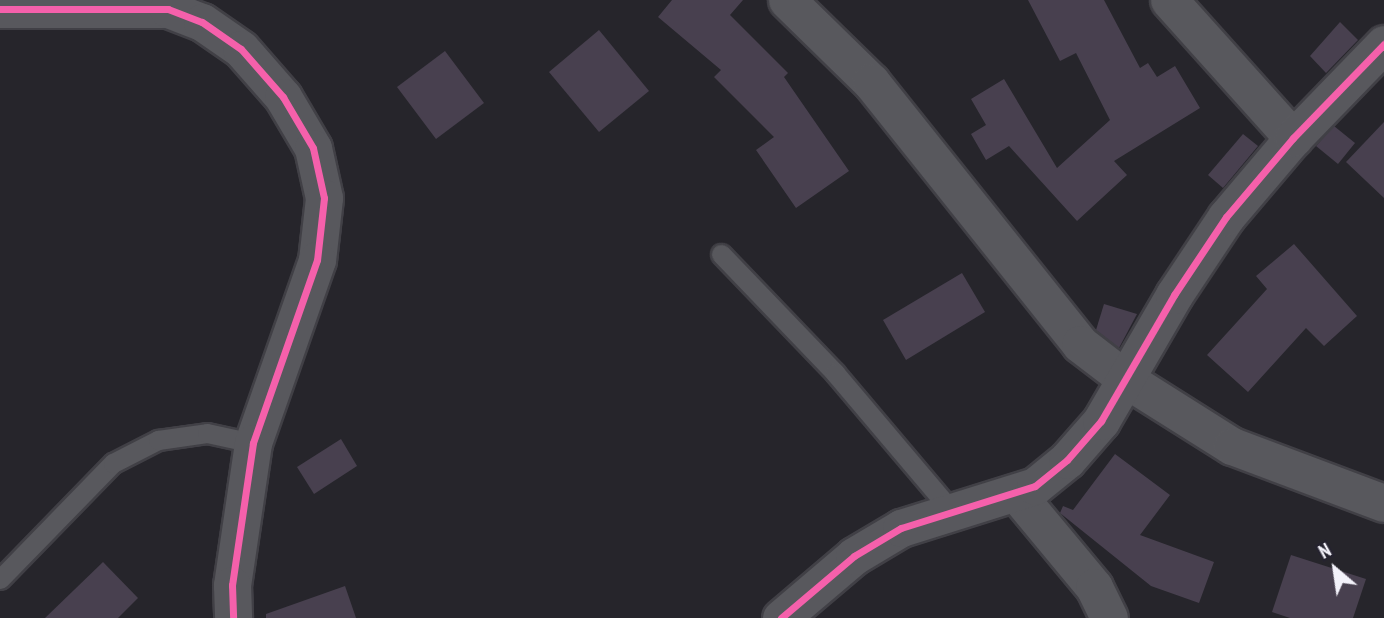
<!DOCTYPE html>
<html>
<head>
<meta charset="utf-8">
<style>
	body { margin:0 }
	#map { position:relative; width:1384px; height:618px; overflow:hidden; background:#26252b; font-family:"PT Sans Narrow",sans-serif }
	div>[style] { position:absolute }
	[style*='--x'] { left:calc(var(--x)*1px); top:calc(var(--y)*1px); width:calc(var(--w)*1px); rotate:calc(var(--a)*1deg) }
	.building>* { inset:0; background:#48404f }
	.roads { filter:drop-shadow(2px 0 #414046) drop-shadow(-2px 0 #414046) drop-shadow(0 2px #414046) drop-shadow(0 -2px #414046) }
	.service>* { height:19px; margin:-9.5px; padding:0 9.5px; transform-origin:9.5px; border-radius:9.5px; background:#58585d }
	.minor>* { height:37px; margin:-18.5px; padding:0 18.5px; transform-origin:18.5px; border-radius:18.5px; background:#58585d }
	.cycleway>* { height:7px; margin:-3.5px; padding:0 3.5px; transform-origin:3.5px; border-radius:3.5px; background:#f560ab }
	span { translate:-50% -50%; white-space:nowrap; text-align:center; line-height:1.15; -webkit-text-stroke:5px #24222e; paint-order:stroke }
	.north { position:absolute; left:1300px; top:534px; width:70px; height:70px; -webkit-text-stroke:5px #24222e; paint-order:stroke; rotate:331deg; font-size:19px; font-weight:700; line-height:28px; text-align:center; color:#f3f2fa }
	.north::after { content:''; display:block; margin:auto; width:24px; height:32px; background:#f3f2fa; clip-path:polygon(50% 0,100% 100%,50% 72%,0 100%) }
</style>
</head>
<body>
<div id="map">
	<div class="building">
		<div style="clip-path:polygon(672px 0,743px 0,730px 15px,788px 73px,784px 77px,849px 171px,796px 208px,756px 150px,774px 137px,714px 77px,721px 70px,658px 17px)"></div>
		<div style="clip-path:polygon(1028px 0,1104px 0,1140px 68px,1148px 63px,1157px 77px,1175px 66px,1200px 108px,1114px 161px,1127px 175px,1077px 221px,1009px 146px,986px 160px,971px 134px,986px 125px,971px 99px,1004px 79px,1057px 168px,1110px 120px,1076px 53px,1060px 61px)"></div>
		<div style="clip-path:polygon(1340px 22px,1358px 40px,1326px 73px,1310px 56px)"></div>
		<div style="clip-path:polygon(599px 30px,649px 91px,599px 132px,549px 72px)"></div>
		<div style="clip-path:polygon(445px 51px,484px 103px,436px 139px,397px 87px)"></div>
		<div style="clip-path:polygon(1384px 122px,1384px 198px,1346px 162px)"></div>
		<div style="clip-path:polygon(1334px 126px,1355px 143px,1338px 164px,1316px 146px)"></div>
		<div style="clip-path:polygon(1243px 134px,1258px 146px,1223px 188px,1208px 175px)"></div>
		<div style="clip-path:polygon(1294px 244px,1357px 316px,1324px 346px,1306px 328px,1248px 392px,1207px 355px,1267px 289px,1256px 276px)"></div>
		<div style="clip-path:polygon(962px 273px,985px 312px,906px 360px,883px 320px)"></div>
		<div style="clip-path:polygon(1104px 304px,1137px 314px,1119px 348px,1096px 330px)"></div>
		<div style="clip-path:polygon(341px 439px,357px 466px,314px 494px,297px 467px)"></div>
		<div style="clip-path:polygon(1115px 454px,1170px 495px,1140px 535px,1214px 562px,1199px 603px,1151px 586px,1060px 513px,1063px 506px,1073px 510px)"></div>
		<div style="clip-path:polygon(1291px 555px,1366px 579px,1353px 618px,1290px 618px,1272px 612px)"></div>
		<div style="clip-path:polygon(103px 562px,138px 598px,118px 618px,45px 618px)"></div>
		<div style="clip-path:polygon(345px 586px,356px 618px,266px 618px,266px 614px)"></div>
	</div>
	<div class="roads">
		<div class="service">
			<div style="--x:721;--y:254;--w:165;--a:46.2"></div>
			<div style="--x:835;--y:373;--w:178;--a:49.8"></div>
			<div style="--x:0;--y:579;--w:162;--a:-45.8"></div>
			<div style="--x:113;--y:463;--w:51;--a:-27.1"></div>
			<div style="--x:158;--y:440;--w:49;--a:-8.1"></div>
			<div style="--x:207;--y:433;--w:47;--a:12.3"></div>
		</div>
		<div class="minor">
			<div style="--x:787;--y:0;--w:117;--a:44.3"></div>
			<div style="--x:871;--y:82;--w:335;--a:51.4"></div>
			<div style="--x:1080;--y:344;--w:59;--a:37.5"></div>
			<div style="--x:1127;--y:380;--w:124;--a:32.2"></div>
			<div style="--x:1232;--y:446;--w:162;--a:20.6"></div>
			<div style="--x:1169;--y:0;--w:186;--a:48.1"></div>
			<div style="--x:0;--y:9;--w:168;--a:0"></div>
			<div style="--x:168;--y:9;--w:36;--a:21"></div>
			<div style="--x:202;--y:22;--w:47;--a:34.7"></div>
			<div style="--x:241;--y:49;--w:64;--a:48.8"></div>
			<div style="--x:283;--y:97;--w:59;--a:59.5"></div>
			<div style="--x:313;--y:148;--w:51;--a:77.6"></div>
			<div style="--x:324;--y:198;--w:62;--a:96.4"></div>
			<div style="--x:317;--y:260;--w:194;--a:109.3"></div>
			<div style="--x:253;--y:443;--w:144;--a:98.4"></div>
			<div style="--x:232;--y:585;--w:33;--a:88"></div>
			<div style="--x:1016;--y:493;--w:122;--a:50.3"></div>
			<div style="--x:1094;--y:587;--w:34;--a:64"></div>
			<div style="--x:781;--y:618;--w:96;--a:-40.3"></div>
			<div style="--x:854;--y:556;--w:55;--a:-30.8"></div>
			<div style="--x:901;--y:528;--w:140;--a:-17.4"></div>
			<div style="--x:1035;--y:486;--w:41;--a:-39.1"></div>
			<div style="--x:1067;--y:460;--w:52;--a:-48.9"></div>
			<div style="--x:1101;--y:421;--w:146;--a:-59.9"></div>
			<div style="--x:1174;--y:295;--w:94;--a:-56.3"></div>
			<div style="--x:1226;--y:217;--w:104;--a:-49.7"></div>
			<div style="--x:1293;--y:138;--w:131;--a:-45.9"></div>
		</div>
	</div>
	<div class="cycleway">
		<div style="--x:0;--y:9;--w:168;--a:0"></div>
		<div style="--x:168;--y:9;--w:36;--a:21"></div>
		<div style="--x:202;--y:22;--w:47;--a:34.7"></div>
		<div style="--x:241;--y:49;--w:64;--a:48.8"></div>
		<div style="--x:283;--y:97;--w:59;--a:59.5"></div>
		<div style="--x:313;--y:148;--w:51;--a:77.6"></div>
		<div style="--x:324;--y:198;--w:62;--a:96.4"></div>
		<div style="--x:317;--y:260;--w:194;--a:109.3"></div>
		<div style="--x:253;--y:443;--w:144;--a:98.4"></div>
		<div style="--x:232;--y:585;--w:33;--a:88"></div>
		<div style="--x:781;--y:618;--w:96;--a:-40.3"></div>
		<div style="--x:854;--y:556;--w:55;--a:-30.8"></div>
		<div style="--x:901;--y:528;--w:140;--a:-17.4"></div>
		<div style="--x:1035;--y:486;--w:41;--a:-39.1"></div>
		<div style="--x:1067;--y:460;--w:52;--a:-48.9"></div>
		<div style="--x:1101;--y:421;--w:146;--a:-59.9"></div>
		<div style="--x:1174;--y:295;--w:94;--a:-56.3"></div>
		<div style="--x:1226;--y:217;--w:104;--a:-49.7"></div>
		<div style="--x:1293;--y:138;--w:131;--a:-45.9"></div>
	</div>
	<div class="north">N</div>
</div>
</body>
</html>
